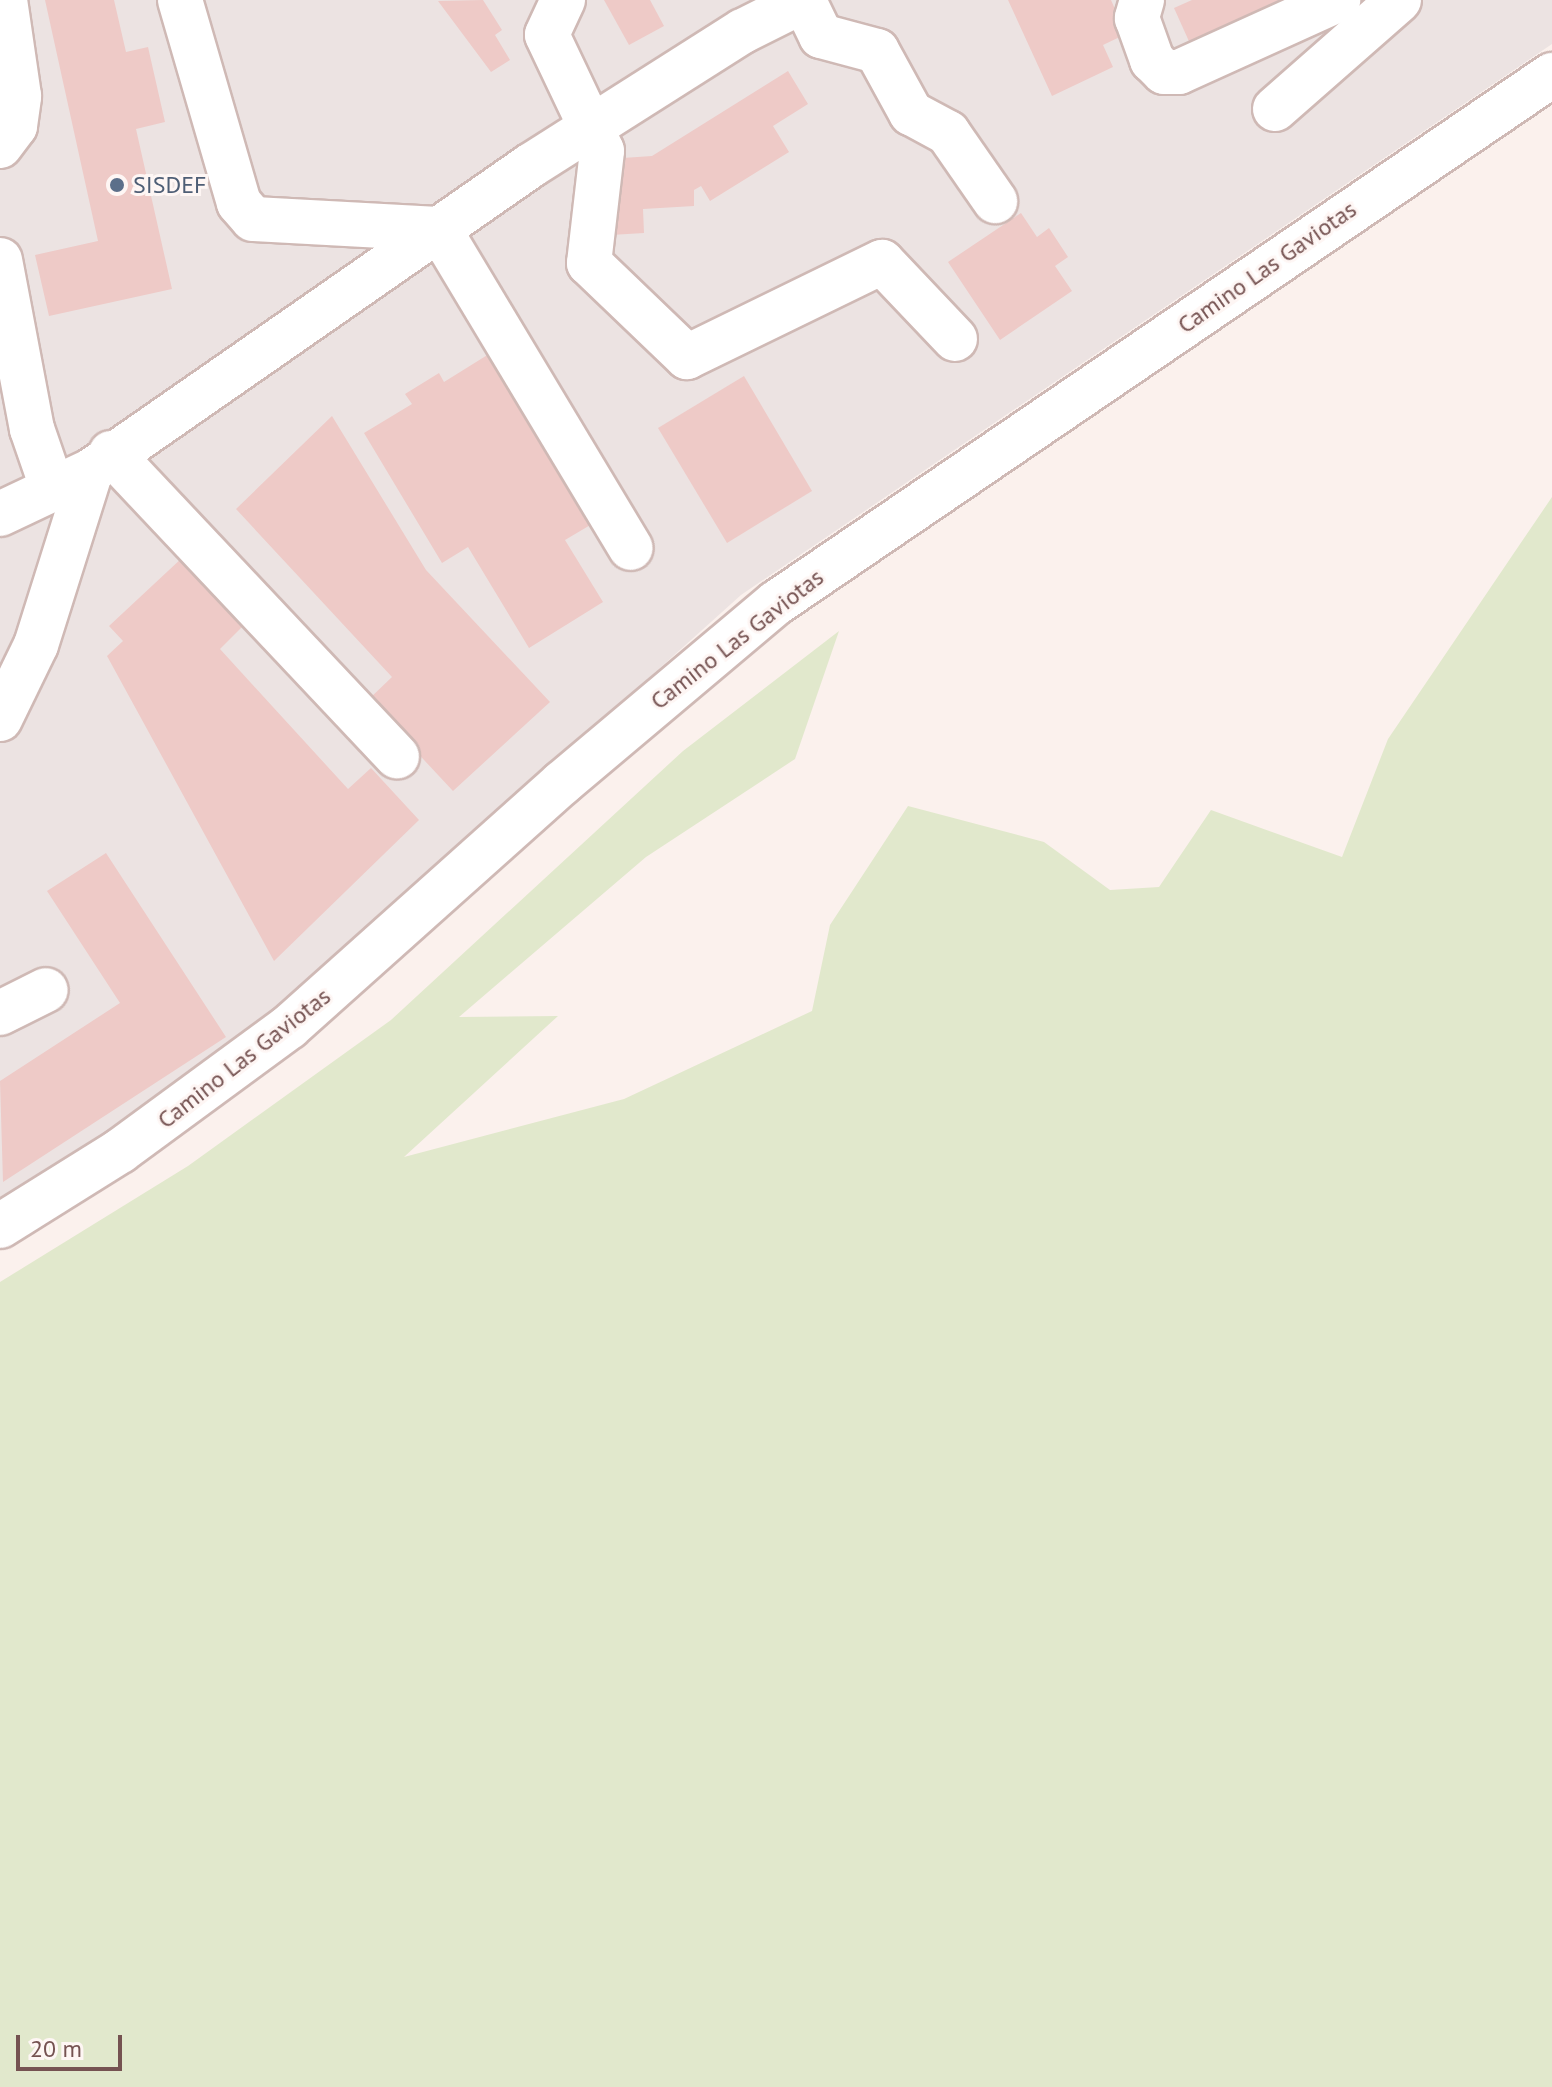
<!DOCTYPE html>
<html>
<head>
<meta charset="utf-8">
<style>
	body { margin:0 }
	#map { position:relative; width:1552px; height:2087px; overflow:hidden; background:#fbf1ed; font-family:"PT Sans",sans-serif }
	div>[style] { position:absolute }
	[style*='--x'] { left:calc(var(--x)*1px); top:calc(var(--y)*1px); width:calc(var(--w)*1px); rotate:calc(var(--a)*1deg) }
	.industrial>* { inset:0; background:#ece3e2 }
	.green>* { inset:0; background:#e1e8cc }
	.building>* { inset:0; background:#eecac7 }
	.roads { filter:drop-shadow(2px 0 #cfb9b5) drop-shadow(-2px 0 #cfb9b5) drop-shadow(0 2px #cfb9b5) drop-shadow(0 -2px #cfb9b5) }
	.minor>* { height:44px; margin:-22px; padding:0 22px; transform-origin:22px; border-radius:22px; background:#fff }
	.dots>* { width:22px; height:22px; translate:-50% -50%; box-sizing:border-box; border:4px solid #fef6f4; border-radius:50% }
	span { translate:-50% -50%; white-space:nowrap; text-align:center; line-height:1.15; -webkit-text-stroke:6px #fef6f4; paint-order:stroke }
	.service-label { font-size:24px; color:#4e5e75 }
	.left { translate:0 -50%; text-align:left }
	.street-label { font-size:24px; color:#755251 }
	.scale { position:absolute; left:16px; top:2035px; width:106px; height:36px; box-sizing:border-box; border:4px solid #755251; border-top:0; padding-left:10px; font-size:24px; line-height:28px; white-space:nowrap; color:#755251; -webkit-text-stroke:6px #fef6f4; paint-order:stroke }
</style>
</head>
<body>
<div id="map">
	<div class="industrial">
		<div style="clip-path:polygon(0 0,1552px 0,1552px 44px,741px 595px,323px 971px,156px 1099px,0 1200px)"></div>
	</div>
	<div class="green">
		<div style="clip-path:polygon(1552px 497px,1552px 2087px,0 2087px,0 1282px,188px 1166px,391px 1020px,683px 751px,839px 631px,795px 759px,646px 857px,459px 1017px,558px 1016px,404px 1157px,624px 1099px,812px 1011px,830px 925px,908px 806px,1044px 842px,1110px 890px,1159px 887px,1211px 810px,1342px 857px,1388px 739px)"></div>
	</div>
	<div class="building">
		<div style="clip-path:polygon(45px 0,114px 0,126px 52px,148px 47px,165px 122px,136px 129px,172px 289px,49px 316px,35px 255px,98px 241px)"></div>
		<div style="clip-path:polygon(483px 0,502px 30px,495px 35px,510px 60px,491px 72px,438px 1px)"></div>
		<div style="clip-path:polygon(604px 0,650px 0,664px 26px,629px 45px)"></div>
		<div style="clip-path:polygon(1008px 0,1111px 0,1126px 34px,1103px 45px,1113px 67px,1052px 96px)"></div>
		<div style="clip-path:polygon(1192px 0,1296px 0,1192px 48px,1174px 8px)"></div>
		<div style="clip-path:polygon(788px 71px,808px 104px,773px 126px,789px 152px,710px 201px,701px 186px,694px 190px,694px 206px,643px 209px,644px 233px,611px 235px,608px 159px,652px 156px)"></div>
		<div style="clip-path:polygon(1021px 213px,1037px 237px,1049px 228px,1068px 257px,1055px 266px,1072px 291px,1000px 340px,948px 262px)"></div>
		<div style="clip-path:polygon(489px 354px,592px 524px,565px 540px,603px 602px,529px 648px,468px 547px,442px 563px,364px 433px,412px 404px,405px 394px,439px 373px,444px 382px)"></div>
		<div style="clip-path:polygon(744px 376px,812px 491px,727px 543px,658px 428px)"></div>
		<div style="clip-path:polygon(332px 416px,426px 570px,550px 702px,453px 791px,368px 700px,392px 677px,236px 509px)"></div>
		<div style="clip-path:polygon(183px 557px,244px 625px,220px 649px,348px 789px,371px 768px,419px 820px,274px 961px,107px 656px,123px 641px,109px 626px)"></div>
		<div style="clip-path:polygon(106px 853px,226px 1037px,3px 1182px,0 1081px,120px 1003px,47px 891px)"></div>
	</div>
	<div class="roads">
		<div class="minor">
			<div style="--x:180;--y:0;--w:211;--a:73.8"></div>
			<div style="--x:239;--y:203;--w:21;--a:49"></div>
			<div style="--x:253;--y:219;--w:186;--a:3.1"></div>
			<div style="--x:439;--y:229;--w:372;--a:59"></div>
			<div style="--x:563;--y:0;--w:38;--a:115"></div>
			<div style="--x:547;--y:35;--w:128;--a:64.6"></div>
			<div style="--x:602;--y:151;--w:113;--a:96.6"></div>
			<div style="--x:589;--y:263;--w:136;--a:43.8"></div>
			<div style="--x:687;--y:357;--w:217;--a:-26"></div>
			<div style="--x:882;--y:262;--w:106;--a:46.5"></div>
			<div style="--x:1142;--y:0;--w:19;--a:106"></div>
			<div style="--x:1137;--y:18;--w:45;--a:70.3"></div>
			<div style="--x:1152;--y:60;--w:17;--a:45"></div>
			<div style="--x:1164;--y:72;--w:15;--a:0"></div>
			<div style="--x:1179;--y:72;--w:175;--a:-24.4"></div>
			<div style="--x:804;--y:1;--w:39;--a:64"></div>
			<div style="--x:821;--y:36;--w:58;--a:15"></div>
			<div style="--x:877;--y:51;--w:71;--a:61.3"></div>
			<div style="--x:911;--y:113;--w:42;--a:28.4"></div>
			<div style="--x:948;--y:133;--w:83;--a:55.3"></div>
			<div style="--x:1275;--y:109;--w:165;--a:-41.3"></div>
			<div style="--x:0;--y:146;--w:25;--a:-53"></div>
			<div style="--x:15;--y:126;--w:30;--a:-82"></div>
			<div style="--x:19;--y:96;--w:97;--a:-98.3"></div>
			<div style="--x:0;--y:260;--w:172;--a:79.3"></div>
			<div style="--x:32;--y:429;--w:61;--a:71"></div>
			<div style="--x:111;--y:453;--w:417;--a:46.7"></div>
			<div style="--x:0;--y:514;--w:101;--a:-25.3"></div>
			<div style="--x:91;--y:471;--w:535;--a:-34.79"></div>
			<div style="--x:530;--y:166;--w:252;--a:-32.4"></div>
			<div style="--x:743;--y:31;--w:69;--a:-26.6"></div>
			<div style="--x:0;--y:719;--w:82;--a:-64.1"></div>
			<div style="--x:36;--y:645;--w:182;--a:-72.5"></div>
			<div style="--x:0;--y:1013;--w:51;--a:-26.6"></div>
			<div style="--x:0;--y:1226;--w:142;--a:-32"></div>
			<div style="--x:120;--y:1151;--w:210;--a:-36.3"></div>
			<div style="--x:289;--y:1027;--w:366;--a:-41.8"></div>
			<div style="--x:562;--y:783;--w:280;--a:-40.1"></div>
			<div style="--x:776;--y:603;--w:939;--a:-34.23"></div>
		</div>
	</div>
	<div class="dots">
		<div style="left:117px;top:185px;background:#5c6f8a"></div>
	</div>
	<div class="service-label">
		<span class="left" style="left:133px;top:185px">SISDEF</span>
	</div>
	<div class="street-label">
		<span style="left:1267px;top:267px;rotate:-35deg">Camino Las Gaviotas</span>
		<span style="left:737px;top:639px;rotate:-38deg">Camino Las Gaviotas</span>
		<span style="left:244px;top:1058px;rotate:-38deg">Camino Las Gaviotas</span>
	</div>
	<div class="scale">20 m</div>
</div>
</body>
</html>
